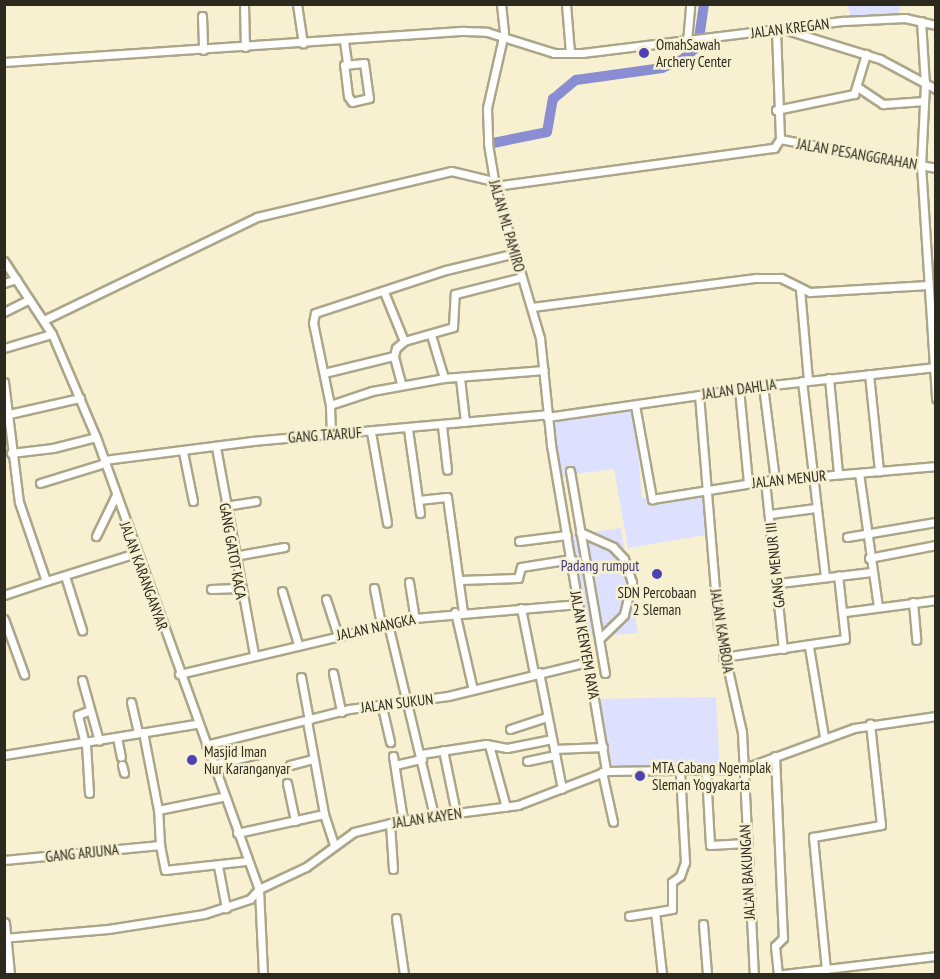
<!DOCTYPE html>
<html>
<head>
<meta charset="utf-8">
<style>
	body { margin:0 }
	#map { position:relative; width:940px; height:979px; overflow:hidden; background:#f7f0d1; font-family:"PT Sans Narrow",sans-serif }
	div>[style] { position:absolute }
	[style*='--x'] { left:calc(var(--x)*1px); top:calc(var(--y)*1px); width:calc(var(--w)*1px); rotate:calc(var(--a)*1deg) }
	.green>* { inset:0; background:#dde0fe }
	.river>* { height:10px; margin:-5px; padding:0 5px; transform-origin:5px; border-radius:5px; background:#8a8dd1 }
	.roads { filter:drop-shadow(2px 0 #aca689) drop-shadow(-2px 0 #aca689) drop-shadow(0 2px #aca689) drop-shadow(0 -2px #aca689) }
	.minor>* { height:7px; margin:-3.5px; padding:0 3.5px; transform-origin:3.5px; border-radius:3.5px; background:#fff }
	.major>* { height:9px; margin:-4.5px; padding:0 4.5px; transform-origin:4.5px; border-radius:4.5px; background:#fff }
	.dots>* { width:16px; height:16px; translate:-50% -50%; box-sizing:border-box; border:3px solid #f7f0d1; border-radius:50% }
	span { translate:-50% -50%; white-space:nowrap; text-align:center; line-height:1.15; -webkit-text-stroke:5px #f7f0d1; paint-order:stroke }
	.street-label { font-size:15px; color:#2c2a1e }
	.poi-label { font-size:15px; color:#2c2a1e }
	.left { translate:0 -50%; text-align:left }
	.park-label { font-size:15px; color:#3b3587 }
	.frame { position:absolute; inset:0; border:6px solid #2c2a1e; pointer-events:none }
</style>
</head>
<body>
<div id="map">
	<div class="green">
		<div style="clip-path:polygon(847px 5px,901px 5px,898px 14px,852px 20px)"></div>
		<div style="clip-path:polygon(634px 408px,642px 498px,708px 489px,710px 534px,628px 548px,614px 469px,558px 476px,547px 416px)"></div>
		<div style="clip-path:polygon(621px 528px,638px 633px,585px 637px,568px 536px)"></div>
		<div style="clip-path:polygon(716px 697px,720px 773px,608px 774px,596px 699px)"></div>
	</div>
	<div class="river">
		<div style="--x:493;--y:143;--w:55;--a:-11.5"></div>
		<div style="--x:547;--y:132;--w:34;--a:-80"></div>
		<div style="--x:553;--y:99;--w:30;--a:-40"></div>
		<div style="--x:576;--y:80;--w:87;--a:-7.9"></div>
		<div style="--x:662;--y:68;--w:23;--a:-23"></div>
		<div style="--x:683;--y:59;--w:20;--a:-41"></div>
		<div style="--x:698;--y:46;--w:42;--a:-81.9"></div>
	</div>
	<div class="roads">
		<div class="minor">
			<div style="--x:244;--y:4;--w:43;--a:88.7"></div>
			<div style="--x:297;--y:4;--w:40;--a:81.5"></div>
			<div style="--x:501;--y:4;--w:29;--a:84"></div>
			<div style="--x:504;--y:33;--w:77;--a:102.8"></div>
			<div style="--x:487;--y:108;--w:36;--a:88"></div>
			<div style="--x:488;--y:144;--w:43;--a:80.5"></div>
			<div style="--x:495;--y:186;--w:159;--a:73.5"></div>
			<div style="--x:540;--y:338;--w:108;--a:84.1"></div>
			<div style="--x:551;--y:445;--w:331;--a:80.4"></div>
			<div style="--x:566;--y:4;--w:49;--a:85.3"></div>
			<div style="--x:202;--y:16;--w:34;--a:88"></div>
			<div style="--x:921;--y:21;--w:63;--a:86.4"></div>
			<div style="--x:925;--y:84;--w:81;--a:92.8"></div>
			<div style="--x:921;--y:165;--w:234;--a:86.3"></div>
			<div style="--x:783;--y:29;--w:102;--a:17.2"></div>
			<div style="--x:880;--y:59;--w:64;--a:28.2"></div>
			<div style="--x:344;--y:41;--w:22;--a:82"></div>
			<div style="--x:687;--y:42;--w:38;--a:-85"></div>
			<div style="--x:4;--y:62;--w:461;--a:-3.9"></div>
			<div style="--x:464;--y:31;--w:23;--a:2"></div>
			<div style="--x:487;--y:32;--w:70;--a:17.4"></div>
			<div style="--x:554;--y:53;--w:28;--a:0"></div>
			<div style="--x:582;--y:53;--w:264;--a:-7"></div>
			<div style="--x:844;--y:21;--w:61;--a:-2.8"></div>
			<div style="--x:905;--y:18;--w:32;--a:13"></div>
			<div style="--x:364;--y:63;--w:35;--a:82"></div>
			<div style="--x:369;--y:98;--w:17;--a:167"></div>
			<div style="--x:352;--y:102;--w:7;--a:-124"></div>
			<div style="--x:348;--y:96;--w:31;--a:-97"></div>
			<div style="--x:344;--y:65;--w:20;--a:-6"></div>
			<div style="--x:859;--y:88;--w:29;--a:34"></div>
			<div style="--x:883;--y:104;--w:41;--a:-4.2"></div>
			<div style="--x:776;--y:110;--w:80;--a:-11.6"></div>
			<div style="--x:854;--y:94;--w:42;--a:-73.3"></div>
			<div style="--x:780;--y:139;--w:159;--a:10.5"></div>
			<div style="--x:495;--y:186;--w:282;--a:-7.8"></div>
			<div style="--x:774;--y:148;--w:11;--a:-56"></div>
			<div style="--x:780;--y:139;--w:110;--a:-92.1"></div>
			<div style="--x:4;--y:261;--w:87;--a:56.7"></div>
			<div style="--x:52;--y:334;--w:112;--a:66.9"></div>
			<div style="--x:96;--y:437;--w:480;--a:70.2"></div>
			<div style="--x:259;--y:889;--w:13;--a:132"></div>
			<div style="--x:250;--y:899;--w:48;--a:161.9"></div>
			<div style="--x:204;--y:914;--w:97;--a:171.1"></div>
			<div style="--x:108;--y:929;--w:104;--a:175.1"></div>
			<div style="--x:4;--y:283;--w:13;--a:-18"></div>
			<div style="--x:800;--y:289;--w:92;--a:85"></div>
			<div style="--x:384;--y:292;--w:53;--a:67.8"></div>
			<div style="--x:532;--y:307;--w:226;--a:-7.4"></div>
			<div style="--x:756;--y:278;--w:25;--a:0"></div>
			<div style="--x:781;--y:278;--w:32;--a:26"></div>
			<div style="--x:810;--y:292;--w:118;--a:-3.4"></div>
			<div style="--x:4;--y:312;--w:28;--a:-27"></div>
			<div style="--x:44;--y:320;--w:237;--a:-25.8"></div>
			<div style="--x:257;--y:217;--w:199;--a:-13.3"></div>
			<div style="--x:451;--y:171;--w:43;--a:13.4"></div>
			<div style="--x:431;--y:335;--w:45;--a:73.2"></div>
			<div style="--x:4;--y:348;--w:50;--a:-16.3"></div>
			<div style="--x:324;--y:373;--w:72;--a:-13.7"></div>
			<div style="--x:869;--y:374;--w:98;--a:84.1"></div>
			<div style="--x:460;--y:378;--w:44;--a:83.5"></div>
			<div style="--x:829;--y:378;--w:96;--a:84.6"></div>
			<div style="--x:802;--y:381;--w:197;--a:83.3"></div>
			<div style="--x:4;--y:382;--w:121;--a:82.9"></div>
			<div style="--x:19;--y:502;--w:83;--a:71.1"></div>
			<div style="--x:46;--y:581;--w:44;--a:161.6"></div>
			<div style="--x:401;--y:383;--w:28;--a:-105"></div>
			<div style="--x:394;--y:356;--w:8;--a:-76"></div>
			<div style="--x:396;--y:348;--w:11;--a:-41"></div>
			<div style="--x:404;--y:341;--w:51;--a:-15.9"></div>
			<div style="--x:453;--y:327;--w:33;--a:-87"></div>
			<div style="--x:455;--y:294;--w:69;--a:-14.2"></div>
			<div style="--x:763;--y:386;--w:95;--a:82.7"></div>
			<div style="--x:739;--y:389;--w:94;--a:84.5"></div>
			<div style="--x:699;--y:395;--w:231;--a:85.3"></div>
			<div style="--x:718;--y:625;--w:110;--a:77.4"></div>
			<div style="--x:742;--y:732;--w:242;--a:87.2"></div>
			<div style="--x:330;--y:405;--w:84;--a:-101.7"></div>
			<div style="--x:313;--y:323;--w:10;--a:-79"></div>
			<div style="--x:315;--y:313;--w:138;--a:-18.2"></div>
			<div style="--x:446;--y:270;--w:71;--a:-13.8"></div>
			<div style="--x:635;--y:405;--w:96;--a:79.7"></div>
			<div style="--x:652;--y:499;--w:114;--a:-9.1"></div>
			<div style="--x:765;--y:481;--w:172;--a:-5"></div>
			<div style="--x:9;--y:414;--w:73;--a:-12.7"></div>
			<div style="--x:547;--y:417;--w:218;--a:-8.2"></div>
			<div style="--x:763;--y:386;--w:174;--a:-6.3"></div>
			<div style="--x:442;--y:426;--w:44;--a:83.5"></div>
			<div style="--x:408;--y:429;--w:85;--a:81.9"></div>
			<div style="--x:371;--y:432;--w:92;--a:80"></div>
			<div style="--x:331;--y:435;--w:30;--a:-92"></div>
			<div style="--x:330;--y:405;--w:44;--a:-18.4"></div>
			<div style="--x:372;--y:391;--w:73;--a:-10.2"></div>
			<div style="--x:444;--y:378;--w:100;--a:-4.6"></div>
			<div style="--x:216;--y:447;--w:211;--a:79.6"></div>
			<div style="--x:183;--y:452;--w:50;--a:78.5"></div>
			<div style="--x:11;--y:453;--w:42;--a:-6.8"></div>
			<div style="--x:53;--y:448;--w:44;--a:-14.3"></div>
			<div style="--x:104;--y:460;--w:150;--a:-7.3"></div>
			<div style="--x:253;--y:441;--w:295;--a:-5.2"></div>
			<div style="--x:570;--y:471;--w:205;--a:80.2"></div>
			<div style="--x:859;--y:473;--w:134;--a:81.9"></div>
			<div style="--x:765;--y:481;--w:169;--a:83.9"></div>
			<div style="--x:40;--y:483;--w:68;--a:-17.1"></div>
			<div style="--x:418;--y:500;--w:29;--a:-6"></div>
			<div style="--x:447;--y:497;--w:116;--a:82.1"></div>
			<div style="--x:225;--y:506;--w:31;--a:-9"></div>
			<div style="--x:770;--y:514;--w:46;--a:-7.4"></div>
			<div style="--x:580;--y:532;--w:36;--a:24"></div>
			<div style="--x:613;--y:547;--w:16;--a:47"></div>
			<div style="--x:624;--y:559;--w:24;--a:71"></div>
			<div style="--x:632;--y:582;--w:34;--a:104"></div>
			<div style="--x:624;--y:615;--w:33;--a:136"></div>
			<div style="--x:96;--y:536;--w:46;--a:-64"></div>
			<div style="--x:847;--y:537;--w:90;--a:-9.6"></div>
			<div style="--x:519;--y:541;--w:48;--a:-7.1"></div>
			<div style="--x:234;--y:556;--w:51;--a:-10.2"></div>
			<div style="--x:869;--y:558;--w:68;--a:-11"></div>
			<div style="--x:65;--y:576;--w:57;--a:72.5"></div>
			<div style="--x:460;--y:580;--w:58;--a:-2"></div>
			<div style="--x:518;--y:578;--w:11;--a:-75"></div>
			<div style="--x:521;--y:567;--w:51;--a:-9.1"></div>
			<div style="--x:46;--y:581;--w:94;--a:-17.3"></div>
			<div style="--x:409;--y:582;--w:36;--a:81"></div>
			<div style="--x:779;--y:583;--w:93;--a:-6.8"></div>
			<div style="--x:374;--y:588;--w:38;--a:79"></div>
			<div style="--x:211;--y:589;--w:28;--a:-2"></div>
			<div style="--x:282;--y:591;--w:55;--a:73.2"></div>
			<div style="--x:326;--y:599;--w:38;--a:72"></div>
			<div style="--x:913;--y:602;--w:38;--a:85"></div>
			<div style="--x:521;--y:608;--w:66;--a:78.7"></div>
			<div style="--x:455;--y:612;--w:80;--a:77"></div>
			<div style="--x:845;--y:612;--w:92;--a:-7.5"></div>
			<div style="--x:4;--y:619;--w:59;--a:70"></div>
			<div style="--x:388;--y:624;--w:197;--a:76.5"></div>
			<div style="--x:809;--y:647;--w:91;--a:80.5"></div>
			<div style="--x:723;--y:657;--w:123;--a:-8.4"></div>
			<div style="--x:845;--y:639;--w:64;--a:-96.2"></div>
			<div style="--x:539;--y:672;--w:119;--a:78.9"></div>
			<div style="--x:333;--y:673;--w:40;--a:78"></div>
			<div style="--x:179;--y:674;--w:243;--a:-13.3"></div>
			<div style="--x:415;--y:618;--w:164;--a:-4.9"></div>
			<div style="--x:301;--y:677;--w:44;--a:79.5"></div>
			<div style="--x:82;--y:680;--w:63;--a:74.4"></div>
			<div style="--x:131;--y:702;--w:32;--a:77"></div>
			<div style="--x:382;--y:707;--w:36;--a:77"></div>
			<div style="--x:307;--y:721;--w:95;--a:79.6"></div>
			<div style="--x:324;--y:814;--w:33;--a:72"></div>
			<div style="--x:510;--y:729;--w:39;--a:-18"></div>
			<div style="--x:143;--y:732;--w:79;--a:79.1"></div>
			<div style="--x:117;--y:737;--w:20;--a:79"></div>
			<div style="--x:85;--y:744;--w:30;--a:-104"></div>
			<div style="--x:78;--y:715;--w:13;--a:-23"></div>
			<div style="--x:86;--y:744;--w:49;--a:86.5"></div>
			<div style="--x:206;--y:745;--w:147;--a:-14.1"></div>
			<div style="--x:349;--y:709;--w:100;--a:-7.5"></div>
			<div style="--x:448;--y:696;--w:144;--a:-13.7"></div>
			<div style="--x:489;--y:745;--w:64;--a:74.7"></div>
			<div style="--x:554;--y:749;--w:49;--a:-2.3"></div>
			<div style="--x:443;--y:750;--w:64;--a:78.3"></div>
			<div style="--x:421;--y:754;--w:66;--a:-8.7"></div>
			<div style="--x:486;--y:744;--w:21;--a:11"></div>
			<div style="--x:507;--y:748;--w:46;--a:-11.3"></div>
			<div style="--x:4;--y:755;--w:194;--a:-9.2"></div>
			<div style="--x:393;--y:756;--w:65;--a:81.1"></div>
			<div style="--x:775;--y:756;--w:182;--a:87.5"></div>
			<div style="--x:783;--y:938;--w:11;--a:135"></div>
			<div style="--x:775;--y:946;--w:28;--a:84"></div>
			<div style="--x:527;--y:761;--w:29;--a:-12"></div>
			<div style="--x:122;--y:765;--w:8;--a:76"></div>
			<div style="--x:212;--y:765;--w:51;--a:-13.5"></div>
			<div style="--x:290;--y:765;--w:24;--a:-15"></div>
			<div style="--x:395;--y:765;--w:28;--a:-13"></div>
			<div style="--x:602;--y:772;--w:51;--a:77.6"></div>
			<div style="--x:706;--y:773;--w:72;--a:86.8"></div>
			<div style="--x:710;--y:845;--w:36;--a:-3"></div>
			<div style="--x:287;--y:783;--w:39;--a:78"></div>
			<div style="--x:390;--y:823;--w:46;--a:86.3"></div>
			<div style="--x:237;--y:833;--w:89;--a:-12.3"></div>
			<div style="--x:160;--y:845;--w:25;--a:79"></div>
			<div style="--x:165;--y:870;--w:81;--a:-6.3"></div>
			<div style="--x:4;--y:860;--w:157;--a:-5.5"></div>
			<div style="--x:160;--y:845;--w:35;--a:-93"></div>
			<div style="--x:158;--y:810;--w:65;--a:-11.5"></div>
			<div style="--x:218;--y:866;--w:43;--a:79.2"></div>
			<div style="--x:629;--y:916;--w:26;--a:-9"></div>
			<div style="--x:396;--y:918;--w:57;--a:81.9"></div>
			<div style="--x:703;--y:924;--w:50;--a:85.4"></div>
			<div style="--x:826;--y:970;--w:134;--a:-95.6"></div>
			<div style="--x:813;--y:837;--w:69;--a:-10"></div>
			<div style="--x:881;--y:825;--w:102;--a:-96.2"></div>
			<div style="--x:263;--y:974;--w:85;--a:-92.7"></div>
			<div style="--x:259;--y:889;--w:52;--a:-25.1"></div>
			<div style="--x:306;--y:867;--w:59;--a:-36.1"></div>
			<div style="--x:354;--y:832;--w:50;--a:-13.8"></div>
			<div style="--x:403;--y:820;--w:116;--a:-7.4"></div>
			<div style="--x:518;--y:805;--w:94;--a:-21.1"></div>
			<div style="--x:606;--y:771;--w:136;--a:-0.8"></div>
			<div style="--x:742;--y:769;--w:119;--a:-20.1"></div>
			<div style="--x:854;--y:728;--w:83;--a:-8.3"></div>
			<div style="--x:662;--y:974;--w:62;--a:-96.4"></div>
			<div style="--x:655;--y:912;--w:17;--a:-10"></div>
			<div style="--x:672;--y:909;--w:27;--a:-90"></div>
			<div style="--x:672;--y:882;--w:10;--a:-37"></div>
			<div style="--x:680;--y:876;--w:15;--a:-70"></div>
			<div style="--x:685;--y:862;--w:90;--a:-93.2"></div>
			<div style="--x:783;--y:974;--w:154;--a:-6.7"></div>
		</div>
		<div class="major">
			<div style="--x:4;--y:923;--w:51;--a:84.4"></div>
		</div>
	</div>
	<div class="dots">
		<div style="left:644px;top:53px;background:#4e41b8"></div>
		<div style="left:657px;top:574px;background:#4e41b8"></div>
		<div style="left:192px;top:760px;background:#4e41b8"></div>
		<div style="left:640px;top:776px;background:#4e41b8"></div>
	</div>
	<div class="street-label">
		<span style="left:790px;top:28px;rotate:-7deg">JALAN KREGAN</span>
		<span style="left:857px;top:154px;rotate:10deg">JALAN PESANGGRAHAN</span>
		<span style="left:507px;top:226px;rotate:74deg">JALAN ML PAMIRO</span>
		<span style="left:739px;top:389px;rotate:-8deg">JALAN DAHLIA</span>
		<span style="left:325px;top:435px;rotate:-4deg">GANG TA'ARUF</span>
		<span style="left:789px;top:479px;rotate:-6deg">JALAN MENUR</span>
		<span style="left:233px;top:551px;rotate:80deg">GANG GATOT KACA</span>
		<span style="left:775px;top:565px;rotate:-96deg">GANG MENUR III</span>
		<span style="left:144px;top:576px;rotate:70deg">JALAN KARANGANYAR</span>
		<span style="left:376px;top:627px;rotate:-12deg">JALAN NANGKA</span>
		<span style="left:722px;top:631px;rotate:81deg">JALAN KAMBOJA</span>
		<span style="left:585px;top:645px;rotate:80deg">JALAN KENYEM RAYA</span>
		<span style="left:397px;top:703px;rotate:-7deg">JALAN SUKUN</span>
		<span style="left:427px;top:818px;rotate:-8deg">JALAN KAYEN</span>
		<span style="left:82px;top:853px;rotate:-6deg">GANG ARJUNA</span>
		<span style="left:747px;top:872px;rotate:-93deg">JALAN BAKUNGAN</span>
	</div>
	<div class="poi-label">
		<span class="left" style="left:656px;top:53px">OmahSawah<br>Archery Center</span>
		<span style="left:657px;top:601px">SDN Percobaan<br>2 Sleman</span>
		<span class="left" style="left:204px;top:760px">Masjid Iman<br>Nur Karanganyar</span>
		<span class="left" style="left:652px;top:776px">MTA Cabang Ngemplak<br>Sleman Yogyakarta</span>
	</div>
	<div class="park-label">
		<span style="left:600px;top:566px">Padang rumput</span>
	</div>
	<div class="frame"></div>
</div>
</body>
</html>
